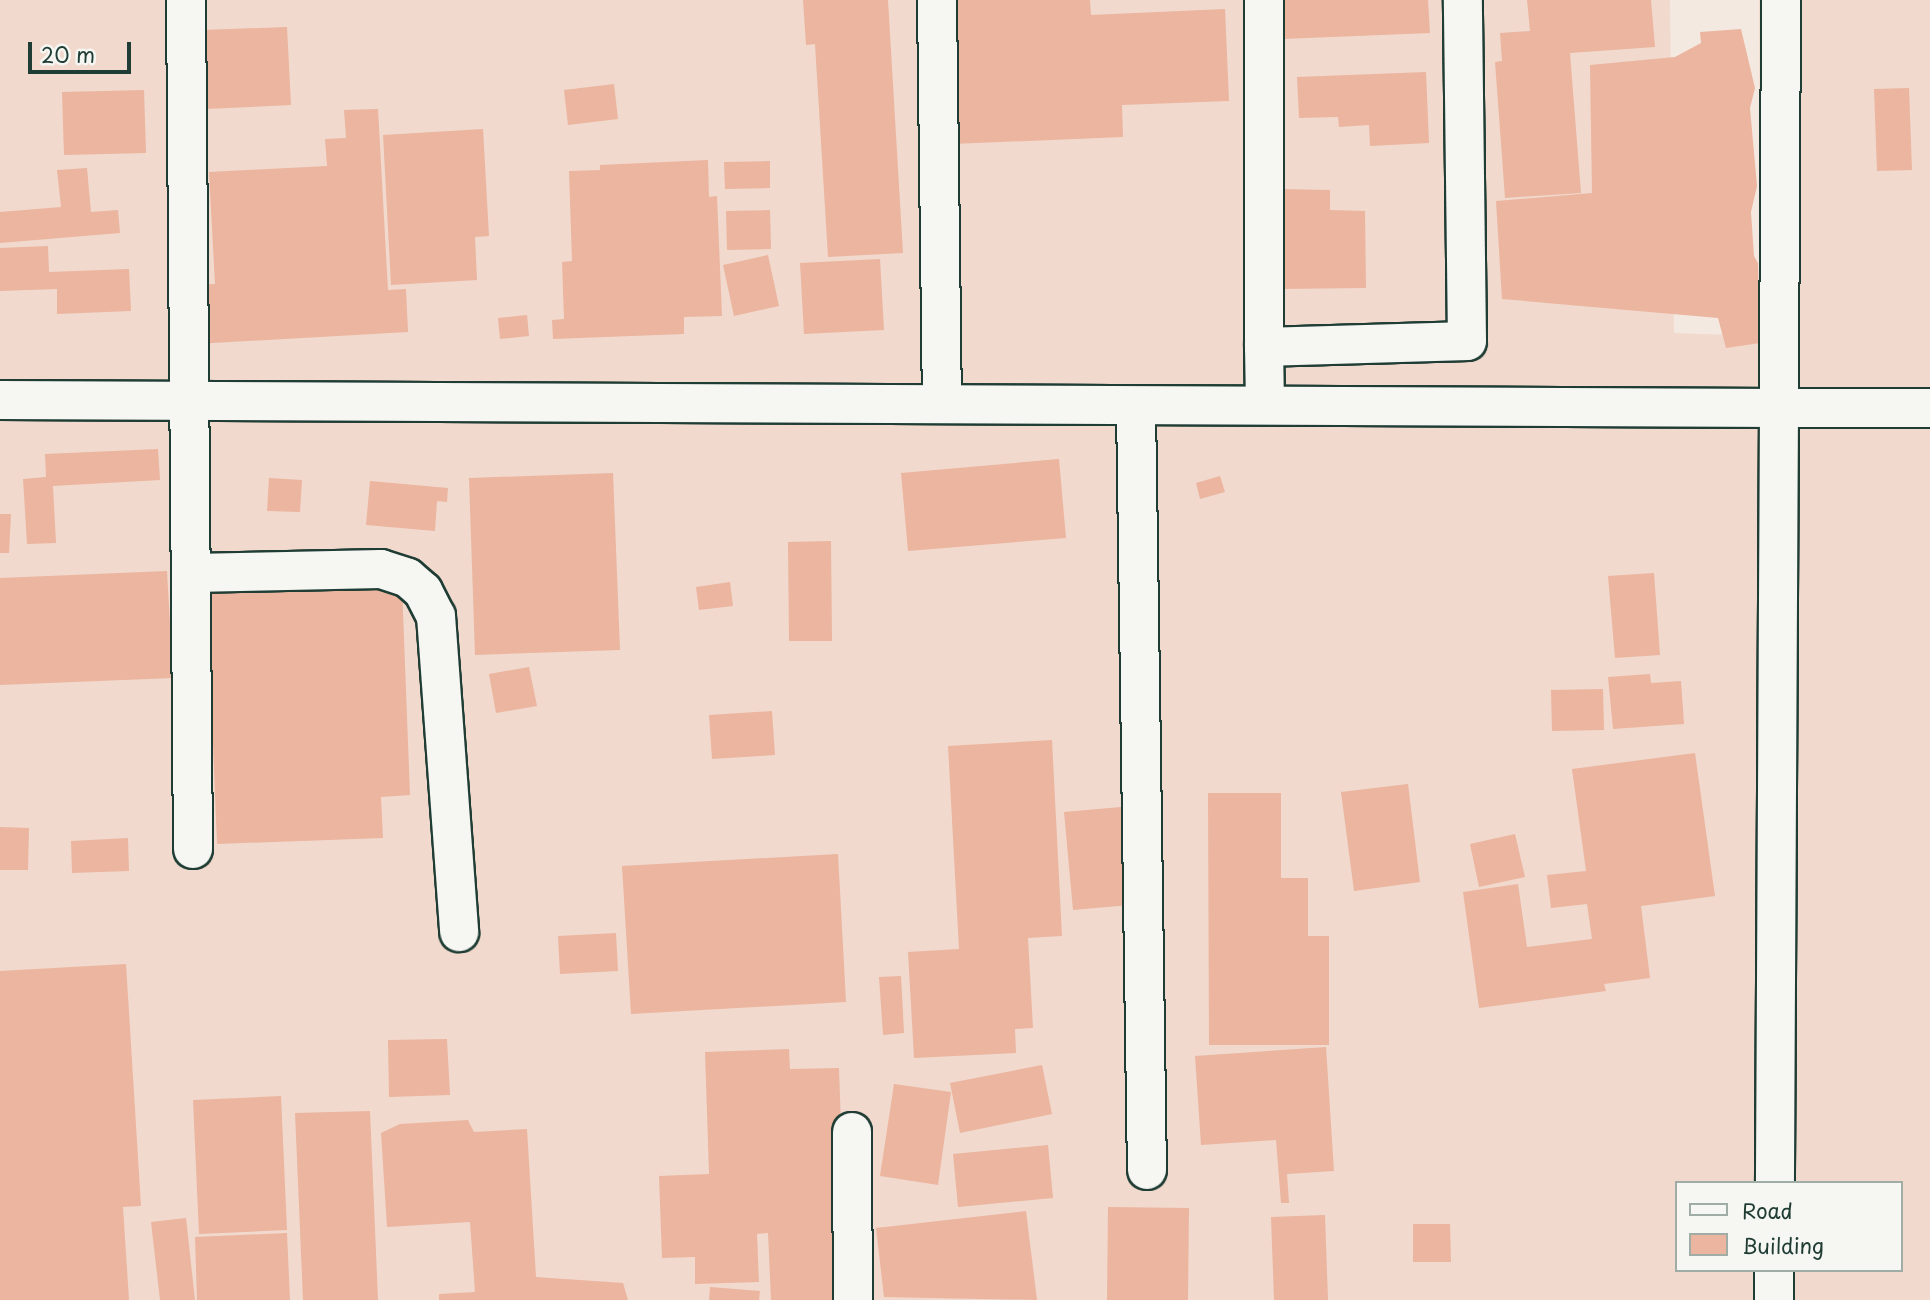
<!DOCTYPE html>
<html>
<head>
<meta charset="utf-8">
<style>
	body { margin:0 }
	#map { position:relative; width:1930px; height:1300px; overflow:hidden; background:#f4e9e1; font-family:"Playpen Sans",sans-serif }
	div>[style] { position:absolute }
	[style*='--x'] { left:calc(var(--x)*1px); top:calc(var(--y)*1px); width:calc(var(--w)*1px); rotate:calc(var(--a)*1deg) }
	.built>* { inset:0; background:#f1d9cd }
	.building>* { inset:0; background:#ebb59f }
	.roads { filter:drop-shadow(2px 0 #1f3d34) drop-shadow(-2px 0 #1f3d34) drop-shadow(0 2px #1f3d34) drop-shadow(0 -2px #1f3d34) }
	.minor>* { height:38px; margin:-19px; padding:0 19px; transform-origin:19px; border-radius:19px; background:#f6f6f2 }
	span { translate:-50% -50%; white-space:nowrap; text-align:center; line-height:1.15; -webkit-text-stroke:7px #f6f6f2; paint-order:stroke }
	.legend { position:absolute; left:1675px; top:1181px; width:228px; height:91px; box-sizing:border-box; background:#f6f6f2; border:2px solid #a0aca6; margin:0; padding:9px 12px; list-style:none; font-size:21px; color:#1f3d34 }
	.legend li { display:flex; align-items:center; gap:14px; height:35px }
	.legend b { width:35px; border:2px solid #a0aca6 }
	.scale { position:absolute; left:28px; top:42px; width:103px; height:32px; box-sizing:border-box; border:4px solid #1f3d34; border-top:0; padding-left:9px; font-size:21px; line-height:24px; white-space:nowrap; color:#1f3d34; -webkit-text-stroke:5px #f6f6f2; paint-order:stroke }
</style>
</head>
<body>
<div id="map">
	<div class="built">
		<div style="clip-path:polygon(evenodd,0 0,1670px 0,1674px 333px,1760px 336px,1759px 0,1930px 0,1930px 1300px,0 1300px,0 0,1676px 1183px,1900px 1183px,1900px 1270px,1676px 1270px,1676px 1183px)"></div>
	</div>
	<div class="building">
		<div style="clip-path:polygon(803px 0,888px 0,903px 253px,828px 257px,815px 44px,806px 45px)"></div>
		<div style="clip-path:polygon(945px 0,1090px 0,1091px 15px,1225px 9px,1229px 101px,1122px 105px,1123px 137px,952px 144px)"></div>
		<div style="clip-path:polygon(1281px 0,1428px 0,1430px 33px,1283px 39px)"></div>
		<div style="clip-path:polygon(1527px 0,1651px 0,1655px 47px,1570px 53px,1581px 193px,1505px 198px,1495px 62px,1502px 61px,1500px 33px,1530px 31px)"></div>
		<div style="clip-path:polygon(287px 27px,291px 105px,206px 109px,203px 30px)"></div>
		<div style="clip-path:polygon(1741px 29px,1755px 88px,1750px 108px,1757px 186px,1751px 212px,1754px 256px,1758px 263px,1760px 343px,1726px 348px,1718px 318px,1502px 299px,1496px 201px,1592px 193px,1590px 65px,1675px 57px,1701px 43px,1700px 32px)"></div>
		<div style="clip-path:polygon(1426px 72px,1429px 143px,1370px 146px,1369px 125px,1339px 127px,1338px 117px,1299px 118px,1297px 77px)"></div>
		<div style="clip-path:polygon(614px 84px,618px 119px,568px 125px,564px 90px)"></div>
		<div style="clip-path:polygon(1909px 88px,1912px 170px,1877px 171px,1874px 89px)"></div>
		<div style="clip-path:polygon(144px 90px,146px 153px,64px 155px,62px 92px)"></div>
		<div style="clip-path:polygon(378px 109px,388px 290px,406px 289px,408px 332px,195px 344px,192px 285px,215px 284px,209px 172px,327px 166px,325px 139px,346px 138px,344px 110px)"></div>
		<div style="clip-path:polygon(483px 129px,489px 236px,475px 237px,477px 280px,391px 285px,383px 135px)"></div>
		<div style="clip-path:polygon(708px 160px,709px 197px,717px 196px,722px 316px,684px 317px,684px 334px,553px 339px,552px 320px,564px 319px,562px 262px,572px 261px,569px 171px,600px 170px,600px 165px)"></div>
		<div style="clip-path:polygon(770px 161px,770px 188px,725px 189px,724px 162px)"></div>
		<div style="clip-path:polygon(87px 168px,91px 212px,118px 210px,120px 233px,0 243px,0 212px,61px 207px,57px 170px)"></div>
		<div style="clip-path:polygon(1278px 189px,1330px 190px,1330px 210px,1365px 211px,1366px 288px,1278px 289px)"></div>
		<div style="clip-path:polygon(770px 210px,771px 249px,727px 250px,726px 211px)"></div>
		<div style="clip-path:polygon(48px 246px,49px 272px,129px 269px,131px 311px,57px 314px,57px 289px,0 291px,0 248px)"></div>
		<div style="clip-path:polygon(768px 255px,779px 306px,734px 316px,723px 265px)"></div>
		<div style="clip-path:polygon(880px 259px,884px 330px,804px 334px,800px 263px)"></div>
		<div style="clip-path:polygon(527px 315px,529px 336px,500px 339px,498px 318px)"></div>
		<div style="clip-path:polygon(158px 449px,160px 480px,53px 486px,56px 543px,27px 544px,23px 479px,46px 477px,45px 454px)"></div>
		<div style="clip-path:polygon(1059px 459px,1066px 538px,908px 551px,901px 473px)"></div>
		<div style="clip-path:polygon(613px 473px,620px 650px,475px 655px,469px 478px)"></div>
		<div style="clip-path:polygon(1220px 476px,1225px 492px,1200px 499px,1196px 483px)"></div>
		<div style="clip-path:polygon(269px 478px,302px 480px,300px 512px,267px 511px)"></div>
		<div style="clip-path:polygon(370px 481px,448px 488px,447px 502px,437px 501px,435px 531px,366px 525px)"></div>
		<div style="clip-path:polygon(0 514px,11px 514px,9px 553px,0 553px)"></div>
		<div style="clip-path:polygon(831px 541px,832px 641px,789px 641px,788px 542px)"></div>
		<div style="clip-path:polygon(167px 571px,173px 678px,0 685px,0 578px)"></div>
		<div style="clip-path:polygon(1654px 573px,1660px 655px,1615px 658px,1608px 576px)"></div>
		<div style="clip-path:polygon(730px 582px,733px 606px,699px 610px,696px 587px)"></div>
		<div style="clip-path:polygon(402px 586px,410px 795px,381px 797px,383px 838px,217px 844px,207px 593px)"></div>
		<div style="clip-path:polygon(529px 667px,537px 706px,496px 713px,489px 674px)"></div>
		<div style="clip-path:polygon(1650px 674px,1651px 683px,1681px 681px,1684px 724px,1613px 729px,1608px 677px)"></div>
		<div style="clip-path:polygon(1603px 689px,1604px 730px,1552px 731px,1551px 690px)"></div>
		<div style="clip-path:polygon(772px 711px,775px 755px,712px 759px,709px 715px)"></div>
		<div style="clip-path:polygon(1052px 740px,1062px 936px,1028px 938px,1033px 1028px,1015px 1029px,1016px 1053px,914px 1058px,908px 952px,959px 949px,948px 746px)"></div>
		<div style="clip-path:polygon(1695px 753px,1715px 896px,1641px 906px,1650px 978px,1604px 984px,1606px 991px,1479px 1008px,1463px 892px,1518px 884px,1527px 947px,1592px 939px,1587px 904px,1551px 908px,1547px 875px,1586px 871px,1572px 769px)"></div>
		<div style="clip-path:polygon(1408px 784px,1420px 882px,1354px 891px,1341px 792px)"></div>
		<div style="clip-path:polygon(1208px 793px,1281px 793px,1281px 878px,1308px 878px,1308px 936px,1329px 936px,1329px 1045px,1209px 1045px)"></div>
		<div style="clip-path:polygon(1132px 806px,1141px 904px,1073px 910px,1064px 812px)"></div>
		<div style="clip-path:polygon(0 827px,29px 828px,28px 870px,0 870px)"></div>
		<div style="clip-path:polygon(1515px 834px,1525px 877px,1479px 887px,1470px 844px)"></div>
		<div style="clip-path:polygon(128px 838px,129px 871px,72px 873px,71px 841px)"></div>
		<div style="clip-path:polygon(838px 854px,846px 1002px,631px 1014px,622px 866px)"></div>
		<div style="clip-path:polygon(616px 933px,618px 971px,560px 974px,558px 936px)"></div>
		<div style="clip-path:polygon(126px 964px,141px 1206px,123px 1207px,129px 1300px,0 1300px,0 971px)"></div>
		<div style="clip-path:polygon(901px 976px,904px 1033px,883px 1035px,879px 977px)"></div>
		<div style="clip-path:polygon(447px 1039px,450px 1095px,389px 1097px,388px 1040px)"></div>
		<div style="clip-path:polygon(1326px 1047px,1334px 1171px,1287px 1174px,1289px 1203px,1281px 1203px,1276px 1140px,1201px 1145px,1195px 1056px)"></div>
		<div style="clip-path:polygon(789px 1049px,790px 1069px,839px 1068px,847px 1300px,771px 1300px,768px 1233px,757px 1234px,759px 1282px,695px 1284px,695px 1257px,662px 1258px,659px 1176px,709px 1174px,705px 1052px)"></div>
		<div style="clip-path:polygon(1042px 1065px,1052px 1114px,960px 1133px,950px 1083px)"></div>
		<div style="clip-path:polygon(894px 1084px,951px 1092px,938px 1185px,880px 1176px)"></div>
		<div style="clip-path:polygon(281px 1096px,287px 1230px,199px 1234px,193px 1100px)"></div>
		<div style="clip-path:polygon(370px 1111px,378px 1300px,303px 1300px,295px 1113px)"></div>
		<div style="clip-path:polygon(468px 1120px,474px 1132px,527px 1129px,536px 1277px,623px 1283px,628px 1300px,439px 1300px,439px 1294px,475px 1292px,470px 1222px,387px 1227px,381px 1133px,400px 1124px)"></div>
		<div style="clip-path:polygon(1048px 1145px,1053px 1198px,958px 1207px,953px 1154px)"></div>
		<div style="clip-path:polygon(1108px 1207px,1189px 1208px,1188px 1300px,1107px 1300px)"></div>
		<div style="clip-path:polygon(1026px 1211px,1037px 1300px,884px 1297px,876px 1228px)"></div>
		<div style="clip-path:polygon(1325px 1215px,1328px 1300px,1274px 1300px,1271px 1217px)"></div>
		<div style="clip-path:polygon(186px 1218px,195px 1300px,160px 1300px,151px 1222px)"></div>
		<div style="clip-path:polygon(1413px 1224px,1450px 1224px,1451px 1262px,1413px 1262px)"></div>
		<div style="clip-path:polygon(287px 1233px,290px 1300px,197px 1300px,195px 1237px)"></div>
		<div style="clip-path:polygon(710px 1287px,760px 1291px,759px 1300px,709px 1300px)"></div>
	</div>
	<div class="roads">
		<div class="minor">
			<div style="--x:186;--y:0;--w:849;--a:89.53"></div>
			<div style="--x:937;--y:0;--w:403;--a:89.3"></div>
			<div style="--x:1781;--y:0;--w:408;--a:90.3"></div>
			<div style="--x:1779;--y:408;--w:151;--a:0"></div>
			<div style="--x:1264;--y:347;--w:347;--a:-90"></div>
			<div style="--x:0;--y:400;--w:1779;--a:0.26"></div>
			<div style="--x:1779;--y:408;--w:775;--a:90.3"></div>
			<div style="--x:1265;--y:404;--w:57;--a:-91"></div>
			<div style="--x:1264;--y:347;--w:203;--a:-1.7"></div>
			<div style="--x:1467;--y:341;--w:341;--a:-90.7"></div>
			<div style="--x:1136;--y:406;--w:764;--a:89.18"></div>
			<div style="--x:193;--y:573;--w:188;--a:-1.2"></div>
			<div style="--x:381;--y:569;--w:28;--a:18"></div>
			<div style="--x:408;--y:578;--w:20;--a:41"></div>
			<div style="--x:423;--y:591;--w:28;--a:63"></div>
			<div style="--x:436;--y:616;--w:317;--a:85.8"></div>
			<div style="--x:852;--y:1132;--w:168;--a:89.7"></div>
			<div style="--x:1774;--y:1300;--w:30;--a:-90"></div>
		</div>
	</div>
	<ul class="legend">
	<li><b style="height:9px;background:#f6f6f2"></b>Road</li>
	<li><b style="height:19px;background:#ebb59f"></b>Building</li>
	</ul>
	<div class="scale">20 m</div>
</div>
</body>
</html>
